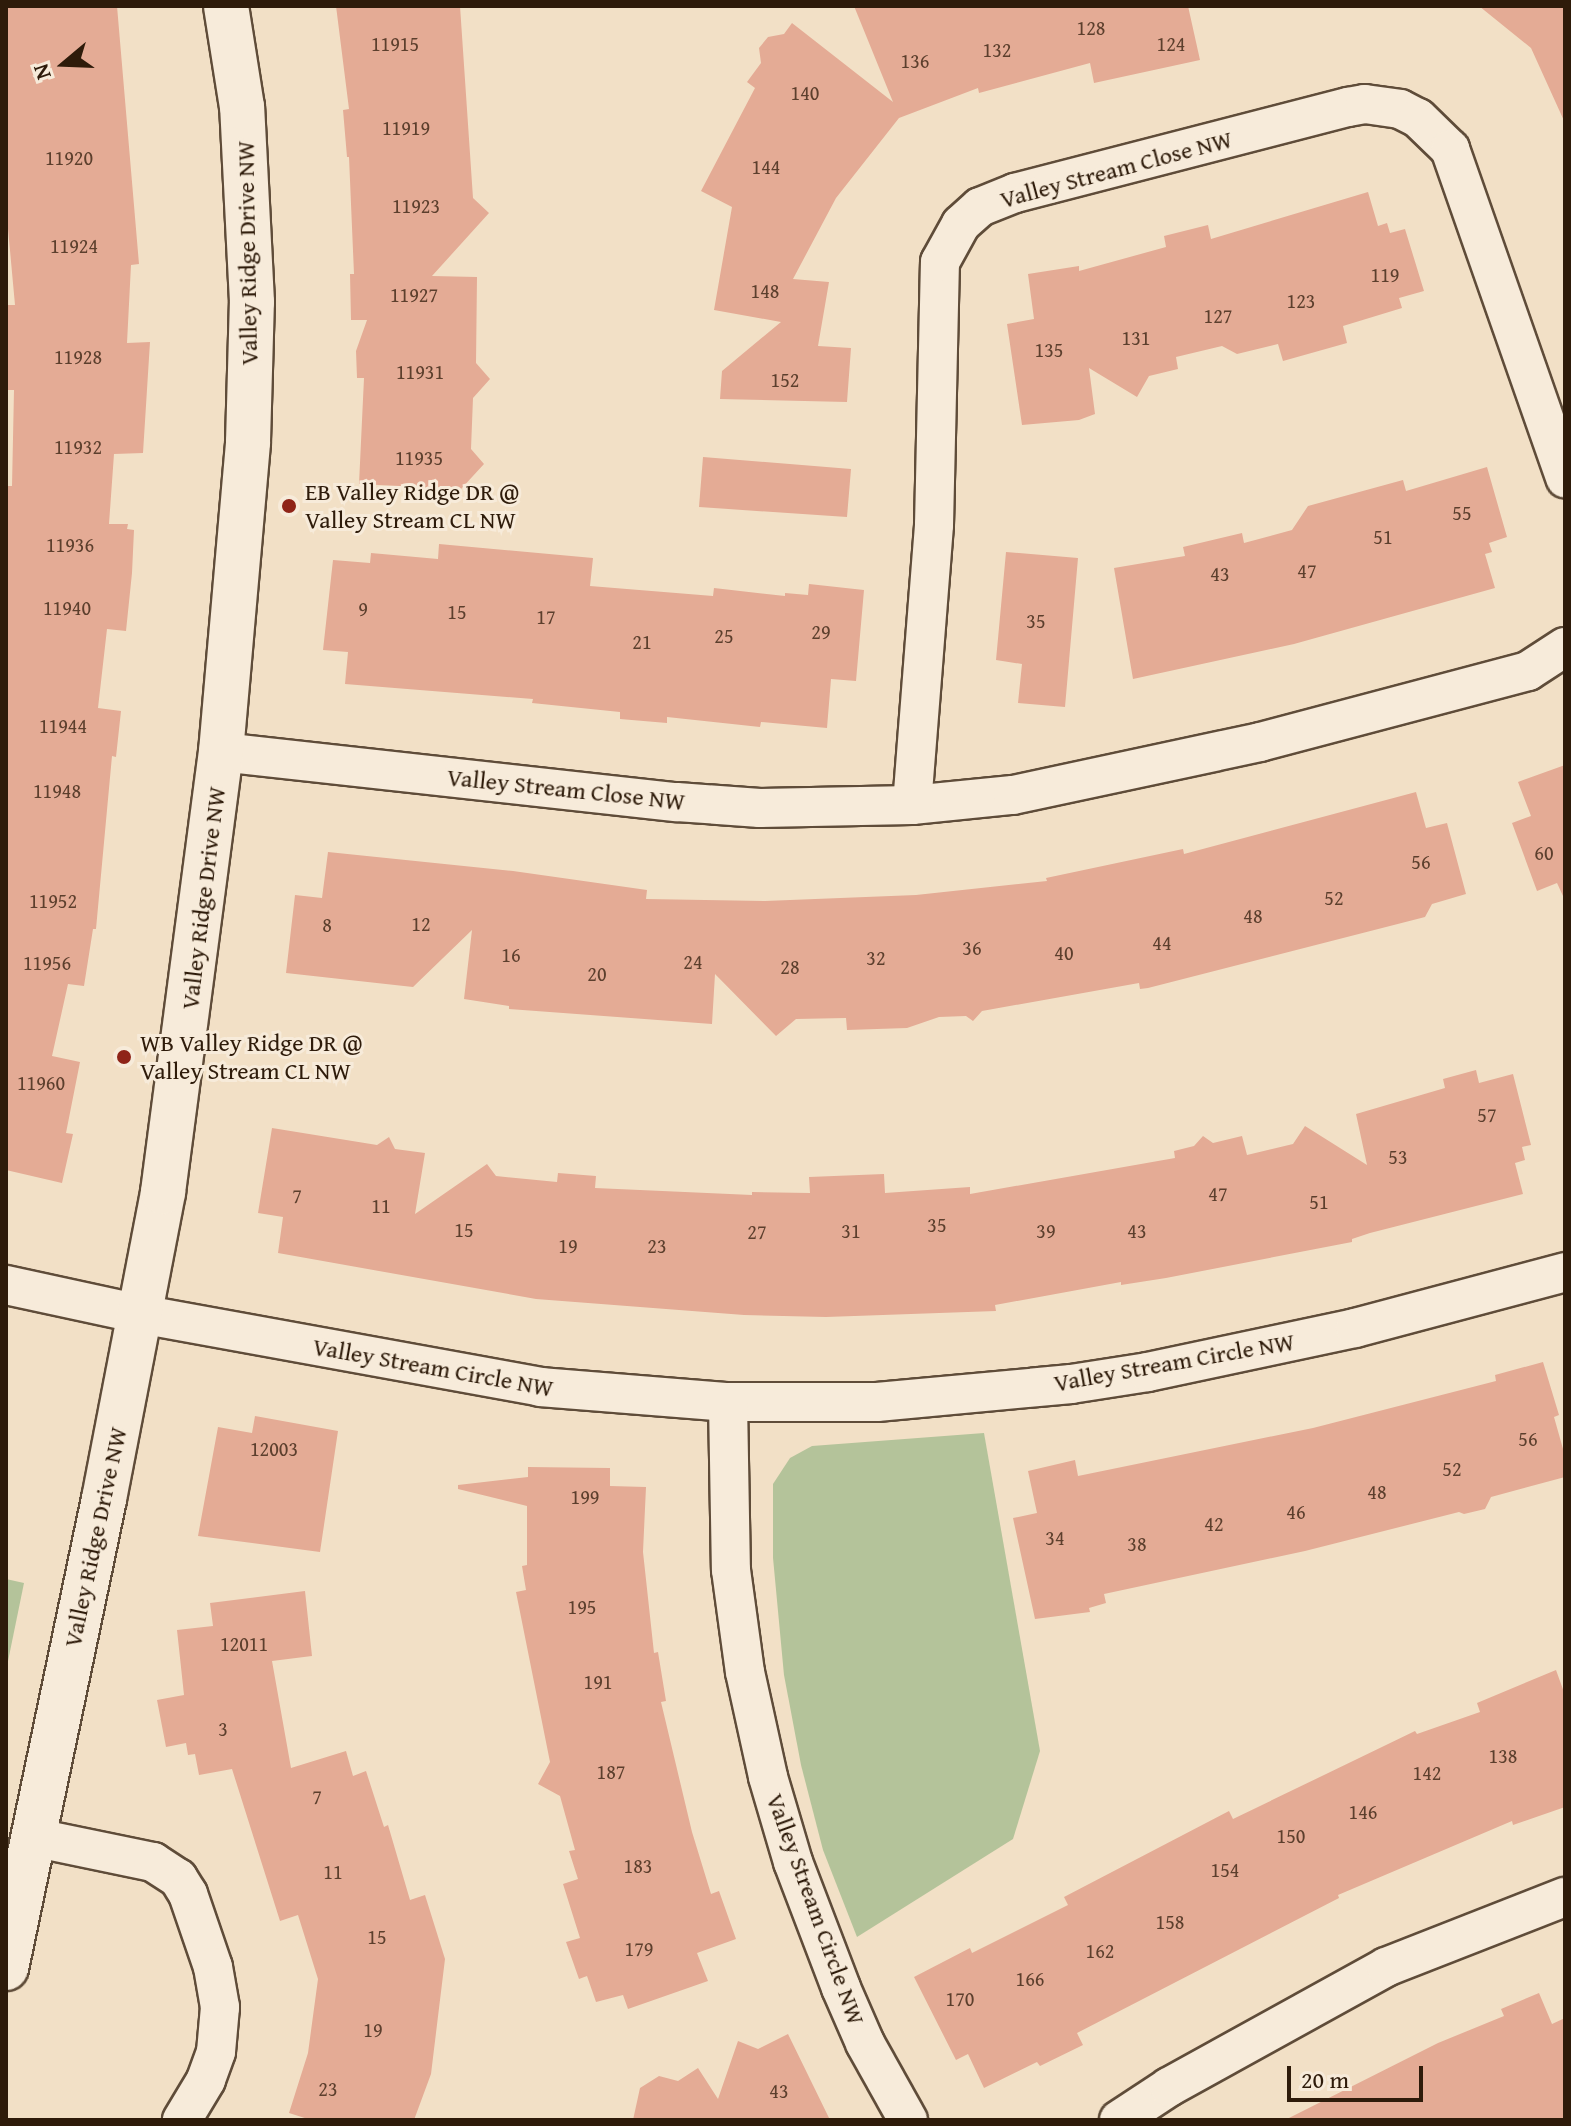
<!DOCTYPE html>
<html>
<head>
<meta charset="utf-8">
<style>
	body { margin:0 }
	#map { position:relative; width:1571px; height:2126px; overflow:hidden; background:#f2e0c6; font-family:"Gentium Book Plus",serif }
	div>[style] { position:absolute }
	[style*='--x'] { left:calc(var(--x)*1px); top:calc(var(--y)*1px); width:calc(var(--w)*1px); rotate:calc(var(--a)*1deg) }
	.green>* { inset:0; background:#b4c39a }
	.building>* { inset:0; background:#e4ab95 }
	.roads { filter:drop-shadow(2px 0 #5f4c39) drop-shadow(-2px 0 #5f4c39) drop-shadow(0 2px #5f4c39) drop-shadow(0 -2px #5f4c39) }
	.minor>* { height:38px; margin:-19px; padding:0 19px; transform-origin:19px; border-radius:19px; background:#f7ebda }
	.tertiary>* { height:44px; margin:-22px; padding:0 22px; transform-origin:22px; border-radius:22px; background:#f7ebda }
	.dots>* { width:22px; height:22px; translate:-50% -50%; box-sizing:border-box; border:4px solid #f7ebda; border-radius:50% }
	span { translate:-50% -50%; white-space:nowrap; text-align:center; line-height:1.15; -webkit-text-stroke:6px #f7ebda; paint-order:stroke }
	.number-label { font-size:20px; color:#5c3f2d }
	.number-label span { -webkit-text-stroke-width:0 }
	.street-label { font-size:24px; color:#2e1b0a }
	.poi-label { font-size:24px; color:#2e1b0a }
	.left { translate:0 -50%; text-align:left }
	.frame { position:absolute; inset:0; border:8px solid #2e1b0a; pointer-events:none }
	.north { position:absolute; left:24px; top:24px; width:80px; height:80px; -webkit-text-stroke:6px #f7ebda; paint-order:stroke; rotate:251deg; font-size:22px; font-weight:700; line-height:32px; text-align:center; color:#2e1b0a }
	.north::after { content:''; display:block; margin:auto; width:28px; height:36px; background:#2e1b0a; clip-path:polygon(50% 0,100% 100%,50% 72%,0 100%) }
	.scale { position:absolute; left:1287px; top:2066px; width:136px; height:36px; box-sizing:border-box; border:4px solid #2e1b0a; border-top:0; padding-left:10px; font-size:24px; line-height:28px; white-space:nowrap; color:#2e1b0a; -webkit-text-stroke:6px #f7ebda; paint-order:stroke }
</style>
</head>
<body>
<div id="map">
	<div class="green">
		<div style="clip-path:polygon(984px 1433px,1040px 1751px,1013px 1839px,857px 1937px,823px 1850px,801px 1765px,784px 1675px,773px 1558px,773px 1484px,790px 1458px,812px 1446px)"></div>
		<div style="clip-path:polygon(6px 1579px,24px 1583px,6px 1671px)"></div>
	</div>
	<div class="building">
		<div style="clip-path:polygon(6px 6px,117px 6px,139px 264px,131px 265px,127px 343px,150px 342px,143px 453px,114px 454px,109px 524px,128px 524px,127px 529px,134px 530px,132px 573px,126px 631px,107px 629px,98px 708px,121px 711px,116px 757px,112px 756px,96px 929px,93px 929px,84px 986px,68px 984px,52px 1056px,80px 1062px,66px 1133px,73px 1134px,62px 1183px,6px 1170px,6px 486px,12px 486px,14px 390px,6px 390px,6px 305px,15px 305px,6px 207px)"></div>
		<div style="clip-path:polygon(336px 6px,460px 6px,473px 198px,489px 213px,432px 276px,477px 277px,476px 363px,490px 379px,473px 398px,471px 449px,484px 464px,461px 489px,359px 484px,364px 378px,357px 378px,356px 351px,367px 320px,351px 320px,350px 274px,354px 274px,349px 157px,347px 157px,343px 110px,349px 109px)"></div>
		<div style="clip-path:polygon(854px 6px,1188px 6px,1200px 60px,1094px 83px,1090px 63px,979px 93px,978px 88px,899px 118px,836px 198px,793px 279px,829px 282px,818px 346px,851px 348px,847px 402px,720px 399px,722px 371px,781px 322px,714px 310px,732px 207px,701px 191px,755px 88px,747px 82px,761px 63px,759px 48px,768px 37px,784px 34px,792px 23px,893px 102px)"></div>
		<div style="clip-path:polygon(1479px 6px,1565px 6px,1565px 123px,1531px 48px)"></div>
		<div style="clip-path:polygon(1368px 192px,1378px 226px,1387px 223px,1390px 233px,1405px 229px,1424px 291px,1399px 298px,1402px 308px,1343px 326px,1347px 343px,1283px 361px,1278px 344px,1237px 354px,1222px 346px,1176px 357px,1178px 369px,1149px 376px,1137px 397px,1089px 368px,1095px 414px,1079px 420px,1022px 425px,1007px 324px,1034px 319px,1028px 274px,1079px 266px,1079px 271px,1166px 247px,1164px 236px,1208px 225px,1211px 239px)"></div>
		<div style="clip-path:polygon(703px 457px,851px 469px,847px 517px,699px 507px)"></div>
		<div style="clip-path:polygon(1487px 467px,1507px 537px,1489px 543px,1492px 552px,1485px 554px,1495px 588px,1294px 644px,1133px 679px,1114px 568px,1185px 556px,1183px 547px,1242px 533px,1244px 543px,1292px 530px,1308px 506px,1403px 480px,1406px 491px)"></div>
		<div style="clip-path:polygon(439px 544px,593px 558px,590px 586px,713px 596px,714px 588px,785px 596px,785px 593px,808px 595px,809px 584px,864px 590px,856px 681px,831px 679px,827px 728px,761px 722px,760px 727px,667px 717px,667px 723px,620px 719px,620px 712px,532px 703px,533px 699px,345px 684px,348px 652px,323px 650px,333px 560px,370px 563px,371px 553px,438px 559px)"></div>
		<div style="clip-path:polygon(1006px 552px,1078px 558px,1065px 707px,1018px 703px,1022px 664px,996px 660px)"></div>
		<div style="clip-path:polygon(1565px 765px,1565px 896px,1563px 896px,1557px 883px,1537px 891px,1512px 823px,1531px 816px,1518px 782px)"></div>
		<div style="clip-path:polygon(1416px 792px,1426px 828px,1447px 823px,1466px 894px,1432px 904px,1425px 917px,1148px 988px,1140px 989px,1139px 983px,982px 1011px,973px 1021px,966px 1016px,939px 1017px,907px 1028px,847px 1030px,846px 1018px,796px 1019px,776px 1036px,715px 974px,712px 1024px,509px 1009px,509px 1006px,464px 999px,472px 930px,413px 987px,286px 973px,295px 895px,322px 898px,328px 852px,513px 871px,647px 890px,646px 899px,765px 901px,916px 895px,1047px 881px,1046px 878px,1183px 849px,1184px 854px)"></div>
		<div style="clip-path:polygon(1476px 1070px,1479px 1083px,1513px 1074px,1531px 1145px,1522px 1147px,1525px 1160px,1515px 1163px,1523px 1194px,1370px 1233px,1352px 1239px,1352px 1242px,1166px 1278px,1121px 1285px,1121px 1282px,995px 1305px,996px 1311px,826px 1317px,744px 1315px,536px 1299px,278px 1253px,283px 1217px,258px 1213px,272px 1128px,377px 1145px,389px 1137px,395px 1149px,425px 1153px,415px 1214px,487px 1164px,496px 1176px,557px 1182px,558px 1173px,596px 1176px,595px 1188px,752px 1195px,752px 1192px,810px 1193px,809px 1177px,884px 1174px,885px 1193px,970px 1187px,970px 1194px,1175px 1158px,1174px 1151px,1194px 1146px,1203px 1136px,1213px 1143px,1242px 1136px,1247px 1155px,1293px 1144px,1305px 1126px,1367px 1165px,1356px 1114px,1445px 1088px,1443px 1079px)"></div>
		<div style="clip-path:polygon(1543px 1362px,1559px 1415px,1554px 1417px,1565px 1456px,1565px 1477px,1491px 1497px,1485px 1509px,1464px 1514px,1459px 1512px,1305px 1551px,1104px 1594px,1106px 1603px,1089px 1608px,1090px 1612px,1035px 1619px,1013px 1518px,1037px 1513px,1028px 1471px,1075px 1460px,1078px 1476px,1313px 1428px,1496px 1381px,1495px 1375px)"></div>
		<div style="clip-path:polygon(255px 1416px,338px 1431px,320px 1552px,198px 1536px,218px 1427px,252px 1433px)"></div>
		<div style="clip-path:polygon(528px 1467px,610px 1468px,610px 1486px,646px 1487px,643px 1552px,654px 1653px,658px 1652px,666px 1701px,661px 1702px,692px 1832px,711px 1894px,719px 1891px,736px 1939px,697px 1953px,708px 1981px,628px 2009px,623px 1995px,596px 2002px,587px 1976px,579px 1979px,566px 1942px,580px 1938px,563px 1884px,578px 1879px,569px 1851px,575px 1850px,560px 1796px,538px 1784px,550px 1762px,516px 1592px,526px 1590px,522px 1566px,527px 1565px,527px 1506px,458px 1489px,458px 1485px,528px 1477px)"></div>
		<div style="clip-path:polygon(305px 1591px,312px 1656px,272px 1661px,291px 1768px,346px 1751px,353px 1776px,366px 1771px,384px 1827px,388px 1825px,410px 1900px,425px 1895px,445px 1959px,431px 2074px,414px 2120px,311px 2120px,289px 2113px,308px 2053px,318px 1979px,298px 1915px,280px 1921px,232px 1769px,199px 1775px,195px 1754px,188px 1755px,186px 1743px,166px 1747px,157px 1700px,184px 1695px,177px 1630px,213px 1626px,210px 1603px)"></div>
		<div style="clip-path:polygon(1556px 1670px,1565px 1695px,1565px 1807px,1513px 1825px,1512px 1821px,1338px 1895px,1339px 1898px,1077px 2033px,1083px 2045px,1040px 2066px,1037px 2062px,984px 2088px,968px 2054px,956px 2060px,914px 1977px,970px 1948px,972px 1953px,1068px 1905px,1064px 1897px,1229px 1811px,1233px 1819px,1415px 1731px,1417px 1734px,1480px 1712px,1477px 1703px)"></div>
		<div style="clip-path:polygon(1539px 1993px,1552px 2024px,1565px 2018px,1565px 2120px,1285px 2120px,1438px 2043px,1504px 2016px,1501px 2009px)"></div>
		<div style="clip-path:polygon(788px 2034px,830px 2120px,633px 2120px,640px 2088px,659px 2076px,678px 2081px,698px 2068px,718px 2099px,738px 2041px,758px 2049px)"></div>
	</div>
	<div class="roads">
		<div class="minor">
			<div style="--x:221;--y:752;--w:459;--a:6.3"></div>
			<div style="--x:677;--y:802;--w:83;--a:4.1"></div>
			<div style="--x:760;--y:808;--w:152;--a:-1.1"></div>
			<div style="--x:912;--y:805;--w:101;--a:-5.7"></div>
			<div style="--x:1013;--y:795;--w:253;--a:-12.1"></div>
			<div style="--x:1260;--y:742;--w:277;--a:-14.8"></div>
			<div style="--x:1528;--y:671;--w:44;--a:-33"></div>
			<div style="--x:912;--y:805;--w:281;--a:-85.5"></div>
			<div style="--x:934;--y:525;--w:263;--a:-88.7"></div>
			<div style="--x:940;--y:262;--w:43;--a:-61.1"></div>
			<div style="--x:961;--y:224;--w:25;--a:-42"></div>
			<div style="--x:980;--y:207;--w:38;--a:-22"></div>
			<div style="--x:1015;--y:193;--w:344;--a:-14.5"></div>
			<div style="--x:1348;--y:107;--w:17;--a:-10"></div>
			<div style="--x:1365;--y:104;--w:35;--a:8"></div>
			<div style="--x:1400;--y:109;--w:20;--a:27"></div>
			<div style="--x:1418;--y:118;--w:45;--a:44.1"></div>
			<div style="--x:1450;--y:149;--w:349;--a:70.7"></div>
			<div style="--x:6;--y:1285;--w:137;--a:12.2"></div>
			<div style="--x:140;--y:1314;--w:407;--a:10.3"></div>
			<div style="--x:540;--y:1387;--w:189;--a:4.6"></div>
			<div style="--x:728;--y:1402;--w:149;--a:0"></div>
			<div style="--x:877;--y:1402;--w:195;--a:-5.3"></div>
			<div style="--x:1071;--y:1384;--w:78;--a:-8.9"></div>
			<div style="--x:1148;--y:1372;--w:212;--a:-12"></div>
			<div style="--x:1355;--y:1328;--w:217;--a:-14.9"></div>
			<div style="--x:728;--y:1402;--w:168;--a:89"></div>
			<div style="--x:731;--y:1570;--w:103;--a:82.2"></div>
			<div style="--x:745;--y:1672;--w:107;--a:77.6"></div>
			<div style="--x:768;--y:1777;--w:89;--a:73.6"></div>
			<div style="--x:793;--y:1862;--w:135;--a:69.1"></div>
			<div style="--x:841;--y:1988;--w:60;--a:66.4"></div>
			<div style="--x:865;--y:2043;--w:88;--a:60.8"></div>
			<div style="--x:32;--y:1837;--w:124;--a:11.7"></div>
			<div style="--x:153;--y:1862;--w:30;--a:33"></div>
			<div style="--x:178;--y:1878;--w:19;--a:58"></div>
			<div style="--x:188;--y:1894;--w:77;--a:71.1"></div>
			<div style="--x:213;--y:1967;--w:41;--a:80.1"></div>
			<div style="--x:220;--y:2007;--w:45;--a:95.1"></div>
			<div style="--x:216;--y:2052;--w:30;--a:110"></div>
			<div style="--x:206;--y:2080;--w:47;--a:121"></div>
			<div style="--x:1119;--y:2120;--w:60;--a:-33.4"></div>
			<div style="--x:1169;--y:2087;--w:248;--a:-28.9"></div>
			<div style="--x:1386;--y:1967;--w:192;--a:-21.4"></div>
		</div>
		<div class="tertiary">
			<div style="--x:6;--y:1968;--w:479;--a:-78.2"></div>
			<div style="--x:104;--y:1499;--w:313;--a:-79.1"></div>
			<div style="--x:163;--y:1192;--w:444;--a:-82.5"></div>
			<div style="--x:221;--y:752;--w:311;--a:-85"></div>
			<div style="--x:248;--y:442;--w:140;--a:-88.4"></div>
			<div style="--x:252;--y:302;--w:195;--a:-92.9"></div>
			<div style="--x:242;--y:107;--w:102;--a:-99"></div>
		</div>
	</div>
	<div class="dots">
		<div style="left:289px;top:506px;background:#8f2418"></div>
		<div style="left:124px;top:1057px;background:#8f2418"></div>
	</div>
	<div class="number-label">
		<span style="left:1091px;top:27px">128</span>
		<span style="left:395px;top:43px">11915</span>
		<span style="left:1171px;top:43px">124</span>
		<span style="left:997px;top:49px">132</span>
		<span style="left:915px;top:60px">136</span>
		<span style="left:805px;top:92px">140</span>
		<span style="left:406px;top:127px">11919</span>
		<span style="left:69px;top:157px">11920</span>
		<span style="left:766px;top:166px">144</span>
		<span style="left:416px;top:205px">11923</span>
		<span style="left:74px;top:245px">11924</span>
		<span style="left:1385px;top:274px">119</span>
		<span style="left:765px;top:290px">148</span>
		<span style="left:414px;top:294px">11927</span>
		<span style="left:1301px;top:300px">123</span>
		<span style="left:1218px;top:315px">127</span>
		<span style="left:1136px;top:337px">131</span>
		<span style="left:1049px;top:349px">135</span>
		<span style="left:78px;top:356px">11928</span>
		<span style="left:420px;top:371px">11931</span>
		<span style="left:785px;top:379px">152</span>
		<span style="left:78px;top:446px">11932</span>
		<span style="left:419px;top:457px">11935</span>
		<span style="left:1462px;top:512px">55</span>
		<span style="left:1383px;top:536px">51</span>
		<span style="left:70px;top:544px">11936</span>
		<span style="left:1307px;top:570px">47</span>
		<span style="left:1220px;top:573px">43</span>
		<span style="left:67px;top:607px">11940</span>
		<span style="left:363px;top:608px">9</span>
		<span style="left:457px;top:611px">15</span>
		<span style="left:546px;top:616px">17</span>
		<span style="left:1036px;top:620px">35</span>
		<span style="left:821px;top:631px">29</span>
		<span style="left:724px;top:635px">25</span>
		<span style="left:642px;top:641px">21</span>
		<span style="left:63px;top:725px">11944</span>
		<span style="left:57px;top:790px">11948</span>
		<span style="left:1544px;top:852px">60</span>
		<span style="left:1421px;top:861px">56</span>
		<span style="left:1334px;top:897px">52</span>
		<span style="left:53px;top:900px">11952</span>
		<span style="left:1253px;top:915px">48</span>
		<span style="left:421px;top:923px">12</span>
		<span style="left:327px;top:924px">8</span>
		<span style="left:1162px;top:942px">44</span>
		<span style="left:972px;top:947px">36</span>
		<span style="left:1064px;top:952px">40</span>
		<span style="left:511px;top:954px">16</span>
		<span style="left:876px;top:957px">32</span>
		<span style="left:693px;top:961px">24</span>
		<span style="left:47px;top:962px">11956</span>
		<span style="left:790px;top:966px">28</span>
		<span style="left:597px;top:973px">20</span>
		<span style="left:41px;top:1082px">11960</span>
		<span style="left:1487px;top:1114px">57</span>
		<span style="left:1398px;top:1156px">53</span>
		<span style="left:1218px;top:1193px">47</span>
		<span style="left:297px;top:1195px">7</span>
		<span style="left:1319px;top:1201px">51</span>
		<span style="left:381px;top:1205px">11</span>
		<span style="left:937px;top:1224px">35</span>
		<span style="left:464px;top:1229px">15</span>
		<span style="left:851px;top:1230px">31</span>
		<span style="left:1046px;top:1230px">39</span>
		<span style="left:1137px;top:1230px">43</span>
		<span style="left:757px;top:1231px">27</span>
		<span style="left:568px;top:1245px">19</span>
		<span style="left:657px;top:1245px">23</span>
		<span style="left:1528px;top:1438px">56</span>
		<span style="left:274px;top:1448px">12003</span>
		<span style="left:1452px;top:1468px">52</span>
		<span style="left:1377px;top:1491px">48</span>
		<span style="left:585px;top:1496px">199</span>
		<span style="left:1296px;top:1511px">46</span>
		<span style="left:1214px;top:1523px">42</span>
		<span style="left:1055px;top:1537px">34</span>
		<span style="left:1137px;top:1543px">38</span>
		<span style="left:582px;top:1606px">195</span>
		<span style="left:244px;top:1643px">12011</span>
		<span style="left:598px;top:1681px">191</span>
		<span style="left:223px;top:1728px">3</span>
		<span style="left:1503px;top:1755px">138</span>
		<span style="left:611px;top:1771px">187</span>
		<span style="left:1427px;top:1772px">142</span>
		<span style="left:317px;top:1796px">7</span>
		<span style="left:1363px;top:1811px">146</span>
		<span style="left:1291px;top:1835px">150</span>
		<span style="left:638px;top:1865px">183</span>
		<span style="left:1225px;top:1869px">154</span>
		<span style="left:333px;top:1871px">11</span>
		<span style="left:1170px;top:1921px">158</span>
		<span style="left:377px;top:1936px">15</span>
		<span style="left:639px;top:1948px">179</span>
		<span style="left:1100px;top:1950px">162</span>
		<span style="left:1030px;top:1978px">166</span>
		<span style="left:960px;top:1998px">170</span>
		<span style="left:373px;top:2029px">19</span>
		<span style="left:328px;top:2088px">23</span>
		<span style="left:779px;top:2090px">43</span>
	</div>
	<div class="street-label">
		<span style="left:1116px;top:169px;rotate:-15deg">Valley Stream Close NW</span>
		<span style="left:247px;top:253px;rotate:-91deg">Valley Ridge Drive NW</span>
		<span style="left:566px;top:789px;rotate:6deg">Valley Stream Close NW</span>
		<span style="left:203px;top:898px;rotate:-83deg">Valley Ridge Drive NW</span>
		<span style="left:1174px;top:1362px;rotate:-10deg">Valley Stream Circle NW</span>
		<span style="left:433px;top:1367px;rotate:10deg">Valley Stream Circle NW</span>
		<span style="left:95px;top:1537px;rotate:-78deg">Valley Ridge Drive NW</span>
		<span style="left:816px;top:1909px;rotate:70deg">Valley Stream Circle NW</span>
	</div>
	<div class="poi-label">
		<span class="left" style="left:305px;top:506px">EB Valley Ridge DR @<br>Valley Stream CL NW</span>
		<span class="left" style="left:140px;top:1057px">WB Valley Ridge DR @<br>Valley Stream CL NW</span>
	</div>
	<div class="frame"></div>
	<div class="north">N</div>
	<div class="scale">20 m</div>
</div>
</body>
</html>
